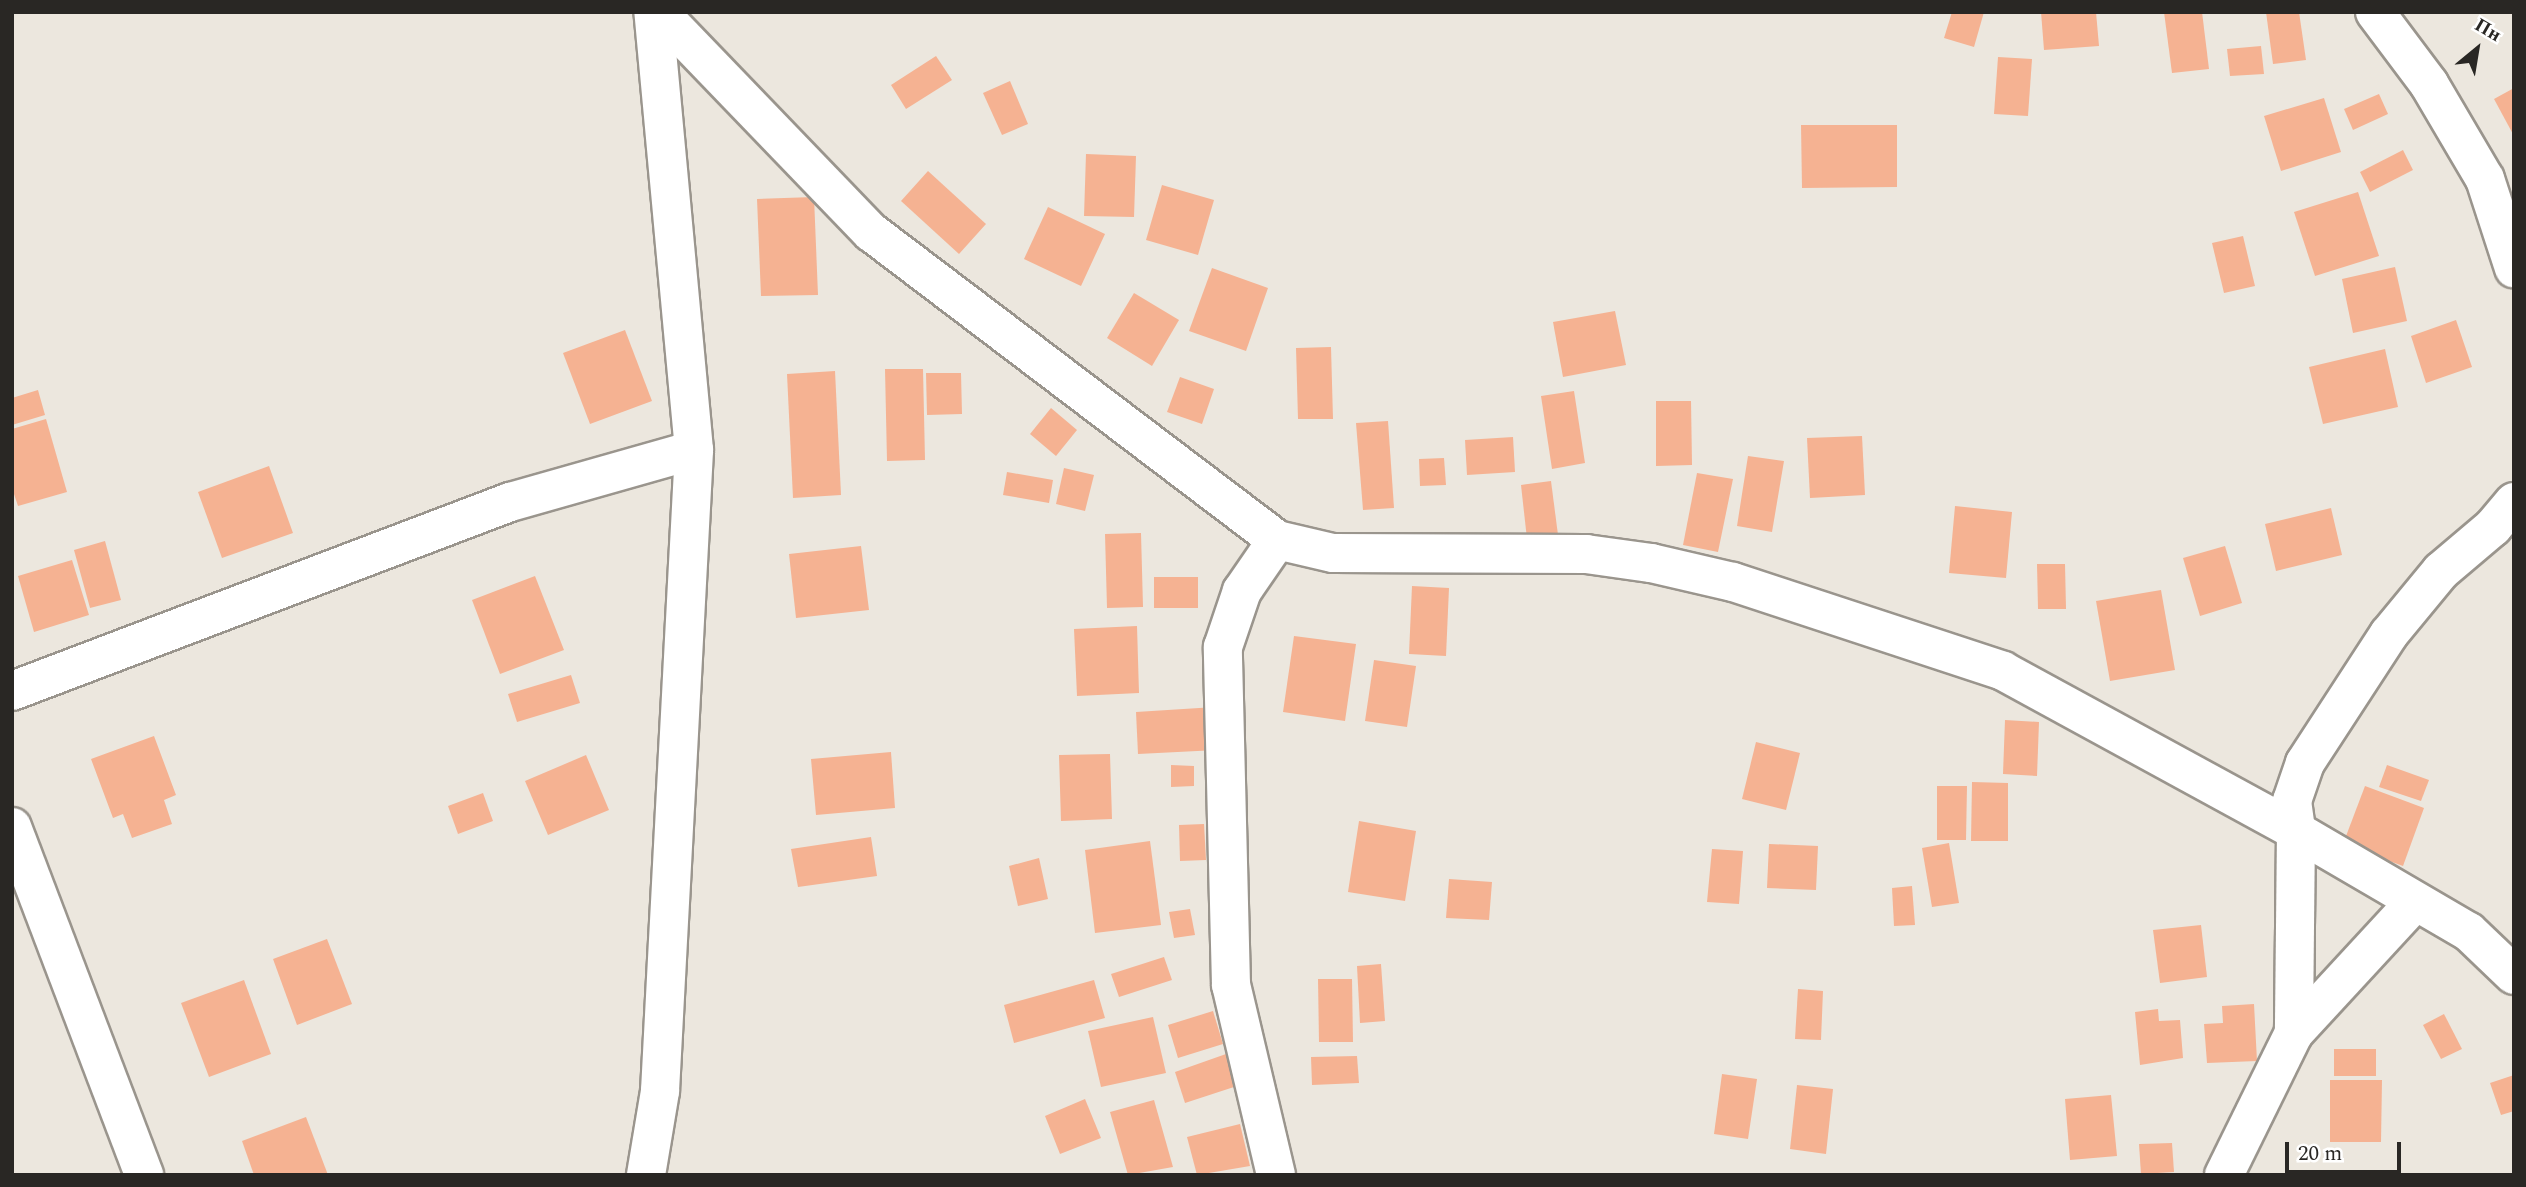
<!DOCTYPE html>
<html>
<head>
<meta charset="utf-8">
<style>
	body { margin:0 }
	#map { position:relative; width:2526px; height:1187px; overflow:hidden; background:#ece7de; font-family:Spectral,serif }
	div>[style] { position:absolute }
	[style*='--x'] { left:calc(var(--x)*1px); top:calc(var(--y)*1px); width:calc(var(--w)*1px); rotate:calc(var(--a)*1deg) }
	.building>* { inset:0; background:#f5b292 }
	.roads { filter:drop-shadow(2px 0 #9a958d) drop-shadow(-2px 0 #9a958d) drop-shadow(0 2px #9a958d) drop-shadow(0 -2px #9a958d) }
	.minor>* { height:38px; margin:-19px; padding:0 19px; transform-origin:19px; border-radius:19px; background:#fff }
	span { translate:-50% -50%; white-space:nowrap; text-align:center; line-height:1.15; -webkit-text-stroke:6px #fff; paint-order:stroke }
	.frame { position:absolute; inset:0; border:14px solid #292724; pointer-events:none }
	.north { position:absolute; left:2442px; top:14px; width:70px; height:70px; -webkit-text-stroke:5px #fff; paint-order:stroke; rotate:30deg; font-size:19px; font-weight:700; line-height:28px; text-align:center; color:#292724 }
	.north::after { content:''; display:block; margin:auto; width:24px; height:32px; background:#292724; clip-path:polygon(50% 0,100% 100%,50% 72%,0 100%) }
	.scale { position:absolute; left:2285px; top:1142px; width:116px; height:32px; box-sizing:border-box; border:4px solid #292724; border-top:0; padding-left:9px; font-size:21px; line-height:24px; white-space:nowrap; color:#292724; -webkit-text-stroke:5px #fff; paint-order:stroke }
</style>
</head>
<body>
<div id="map">
	<div class="building">
		<div style="clip-path:polygon(1952px 12px,1984px 12px,1974px 47px,1944px 38px)"></div>
		<div style="clip-path:polygon(2041px 12px,2096px 12px,2099px 46px,2044px 50px)"></div>
		<div style="clip-path:polygon(2164px 12px,2202px 12px,2209px 69px,2172px 73px)"></div>
		<div style="clip-path:polygon(2266px 12px,2299px 12px,2306px 60px,2273px 64px)"></div>
		<div style="clip-path:polygon(2261px 46px,2264px 74px,2230px 76px,2227px 49px)"></div>
		<div style="clip-path:polygon(936px 56px,952px 80px,906px 109px,891px 85px)"></div>
		<div style="clip-path:polygon(1998px 57px,2032px 59px,2028px 116px,1994px 114px)"></div>
		<div style="clip-path:polygon(1010px 81px,1028px 124px,1002px 135px,983px 93px)"></div>
		<div style="clip-path:polygon(2514px 88px,2514px 136px,2494px 99px)"></div>
		<div style="clip-path:polygon(2379px 94px,2388px 114px,2353px 130px,2344px 109px)"></div>
		<div style="clip-path:polygon(2324px 98px,2341px 152px,2281px 171px,2264px 116px)"></div>
		<div style="clip-path:polygon(1801px 125px,1897px 125px,1897px 187px,1802px 188px)"></div>
		<div style="clip-path:polygon(2403px 150px,2413px 170px,2370px 192px,2360px 172px)"></div>
		<div style="clip-path:polygon(1086px 154px,1136px 156px,1134px 217px,1084px 216px)"></div>
		<div style="clip-path:polygon(928px 171px,986px 224px,959px 254px,901px 201px)"></div>
		<div style="clip-path:polygon(1162px 185px,1214px 200px,1198px 255px,1146px 240px)"></div>
		<div style="clip-path:polygon(2358px 192px,2379px 256px,2315px 276px,2294px 212px)"></div>
		<div style="clip-path:polygon(814px 197px,818px 295px,761px 296px,757px 199px)"></div>
		<div style="clip-path:polygon(1048px 207px,1105px 234px,1081px 286px,1024px 259px)"></div>
		<div style="clip-path:polygon(2243px 236px,2255px 286px,2224px 293px,2212px 243px)"></div>
		<div style="clip-path:polygon(2395px 267px,2407px 321px,2353px 333px,2342px 279px)"></div>
		<div style="clip-path:polygon(1212px 268px,1268px 288px,1246px 351px,1189px 331px)"></div>
		<div style="clip-path:polygon(1134px 293px,1179px 320px,1152px 366px,1107px 338px)"></div>
		<div style="clip-path:polygon(1615px 311px,1626px 365px,1563px 377px,1553px 322px)"></div>
		<div style="clip-path:polygon(2456px 320px,2472px 367px,2426px 383px,2411px 336px)"></div>
		<div style="clip-path:polygon(625px 330px,652px 401px,590px 424px,563px 353px)"></div>
		<div style="clip-path:polygon(1331px 347px,1333px 419px,1298px 419px,1296px 348px)"></div>
		<div style="clip-path:polygon(2385px 349px,2398px 407px,2323px 424px,2309px 367px)"></div>
		<div style="clip-path:polygon(885px 369px,923px 369px,925px 460px,887px 461px)"></div>
		<div style="clip-path:polygon(835px 371px,841px 495px,793px 498px,787px 374px)"></div>
		<div style="clip-path:polygon(926px 373px,961px 373px,962px 414px,927px 415px)"></div>
		<div style="clip-path:polygon(1180px 377px,1214px 389px,1202px 424px,1167px 412px)"></div>
		<div style="clip-path:polygon(38px 390px,45px 415px,12px 425px,12px 398px)"></div>
		<div style="clip-path:polygon(1574px 391px,1585px 463px,1552px 469px,1541px 396px)"></div>
		<div style="clip-path:polygon(1656px 401px,1691px 401px,1692px 465px,1656px 466px)"></div>
		<div style="clip-path:polygon(1051px 408px,1077px 430px,1056px 456px,1030px 434px)"></div>
		<div style="clip-path:polygon(46px 419px,67px 492px,18px 506px,12px 488px,12px 429px)"></div>
		<div style="clip-path:polygon(1388px 421px,1394px 508px,1363px 510px,1356px 423px)"></div>
		<div style="clip-path:polygon(1862px 436px,1865px 495px,1810px 498px,1807px 438px)"></div>
		<div style="clip-path:polygon(1513px 437px,1515px 472px,1467px 475px,1465px 440px)"></div>
		<div style="clip-path:polygon(1748px 456px,1784px 461px,1772px 532px,1737px 526px)"></div>
		<div style="clip-path:polygon(1444px 458px,1446px 485px,1420px 486px,1419px 459px)"></div>
		<div style="clip-path:polygon(269px 466px,293px 533px,222px 558px,198px 492px)"></div>
		<div style="clip-path:polygon(1064px 468px,1094px 475px,1085px 511px,1056px 504px)"></div>
		<div style="clip-path:polygon(1007px 472px,1053px 480px,1049px 503px,1003px 495px)"></div>
		<div style="clip-path:polygon(1697px 473px,1733px 479px,1718px 552px,1683px 545px)"></div>
		<div style="clip-path:polygon(1551px 481px,1558px 535px,1527px 539px,1521px 485px)"></div>
		<div style="clip-path:polygon(1955px 506px,2012px 512px,2006px 578px,1949px 573px)"></div>
		<div style="clip-path:polygon(2331px 508px,2342px 555px,2276px 571px,2265px 524px)"></div>
		<div style="clip-path:polygon(1141px 533px,1143px 607px,1107px 608px,1105px 534px)"></div>
		<div style="clip-path:polygon(105px 541px,121px 600px,90px 608px,74px 550px)"></div>
		<div style="clip-path:polygon(861px 546px,869px 610px,796px 618px,789px 554px)"></div>
		<div style="clip-path:polygon(2225px 546px,2242px 603px,2200px 616px,2183px 558px)"></div>
		<div style="clip-path:polygon(72px 560px,89px 615px,34px 632px,18px 576px)"></div>
		<div style="clip-path:polygon(2037px 564px,2065px 564px,2066px 609px,2038px 609px)"></div>
		<div style="clip-path:polygon(535px 576px,564px 650px,500px 674px,472px 600px)"></div>
		<div style="clip-path:polygon(1154px 577px,1198px 577px,1198px 608px,1154px 608px)"></div>
		<div style="clip-path:polygon(1412px 586px,1449px 588px,1446px 656px,1409px 654px)"></div>
		<div style="clip-path:polygon(2161px 590px,2175px 670px,2110px 681px,2096px 601px)"></div>
		<div style="clip-path:polygon(1137px 626px,1139px 693px,1077px 696px,1074px 629px)"></div>
		<div style="clip-path:polygon(1294px 636px,1356px 644px,1345px 721px,1283px 712px)"></div>
		<div style="clip-path:polygon(1374px 660px,1416px 666px,1407px 727px,1365px 721px)"></div>
		<div style="clip-path:polygon(571px 675px,580px 703px,517px 722px,508px 694px)"></div>
		<div style="clip-path:polygon(1215px 707px,1217px 750px,1138px 754px,1136px 712px)"></div>
		<div style="clip-path:polygon(2005px 720px,2039px 722px,2037px 776px,2003px 774px)"></div>
		<div style="clip-path:polygon(154px 736px,176px 795px,164px 800px,172px 824px,132px 838px,123px 814px,113px 818px,91px 759px)"></div>
		<div style="clip-path:polygon(1756px 742px,1800px 753px,1786px 810px,1742px 799px)"></div>
		<div style="clip-path:polygon(891px 752px,895px 808px,816px 815px,811px 759px)"></div>
		<div style="clip-path:polygon(1110px 754px,1112px 819px,1061px 821px,1059px 755px)"></div>
		<div style="clip-path:polygon(586px 755px,609px 810px,548px 835px,525px 781px)"></div>
		<div style="clip-path:polygon(1171px 765px,1194px 766px,1194px 786px,1171px 787px)"></div>
		<div style="clip-path:polygon(2387px 765px,2429px 780px,2421px 801px,2379px 787px)"></div>
		<div style="clip-path:polygon(1972px 782px,2008px 783px,2008px 841px,1971px 841px)"></div>
		<div style="clip-path:polygon(1937px 786px,1967px 786px,1966px 840px,1937px 840px)"></div>
		<div style="clip-path:polygon(2365px 786px,2424px 808px,2403px 866px,2343px 844px)"></div>
		<div style="clip-path:polygon(483px 793px,493px 821px,458px 834px,448px 806px)"></div>
		<div style="clip-path:polygon(1359px 821px,1416px 831px,1405px 901px,1348px 892px)"></div>
		<div style="clip-path:polygon(1204px 824px,1206px 860px,1180px 861px,1179px 825px)"></div>
		<div style="clip-path:polygon(871px 837px,877px 876px,798px 887px,791px 849px)"></div>
		<div style="clip-path:polygon(1150px 841px,1161px 925px,1095px 933px,1085px 850px)"></div>
		<div style="clip-path:polygon(1949px 843px,1959px 903px,1932px 907px,1922px 848px)"></div>
		<div style="clip-path:polygon(1769px 844px,1818px 846px,1816px 890px,1767px 888px)"></div>
		<div style="clip-path:polygon(1712px 849px,1743px 851px,1739px 904px,1707px 902px)"></div>
		<div style="clip-path:polygon(1039px 858px,1048px 899px,1018px 906px,1009px 866px)"></div>
		<div style="clip-path:polygon(1449px 879px,1492px 882px,1489px 920px,1446px 918px)"></div>
		<div style="clip-path:polygon(1912px 886px,1915px 925px,1894px 926px,1892px 888px)"></div>
		<div style="clip-path:polygon(1190px 909px,1195px 935px,1174px 938px,1169px 912px)"></div>
		<div style="clip-path:polygon(2201px 925px,2207px 977px,2160px 983px,2153px 930px)"></div>
		<div style="clip-path:polygon(327px 939px,352px 1004px,297px 1025px,273px 959px)"></div>
		<div style="clip-path:polygon(1164px 957px,1172px 980px,1119px 997px,1111px 974px)"></div>
		<div style="clip-path:polygon(1381px 964px,1385px 1021px,1360px 1023px,1357px 966px)"></div>
		<div style="clip-path:polygon(1318px 979px,1352px 979px,1353px 1042px,1319px 1042px)"></div>
		<div style="clip-path:polygon(244px 980px,271px 1054px,209px 1077px,181px 1003px)"></div>
		<div style="clip-path:polygon(1094px 980px,1105px 1018px,1014px 1043px,1004px 1005px)"></div>
		<div style="clip-path:polygon(1798px 989px,1823px 991px,1821px 1040px,1795px 1039px)"></div>
		<div style="clip-path:polygon(2254px 1004px,2257px 1061px,2207px 1063px,2204px 1024px,2223px 1023px,2222px 1006px)"></div>
		<div style="clip-path:polygon(2158px 1009px,2159px 1021px,2180px 1020px,2183px 1058px,2140px 1065px,2135px 1012px)"></div>
		<div style="clip-path:polygon(1213px 1011px,1223px 1044px,1178px 1058px,1168px 1025px)"></div>
		<div style="clip-path:polygon(2444px 1014px,2462px 1049px,2441px 1059px,2423px 1025px)"></div>
		<div style="clip-path:polygon(1153px 1017px,1166px 1073px,1101px 1087px,1088px 1031px)"></div>
		<div style="clip-path:polygon(2334px 1049px,2376px 1049px,2376px 1076px,2334px 1076px)"></div>
		<div style="clip-path:polygon(1226px 1054px,1237px 1086px,1185px 1103px,1175px 1072px)"></div>
		<div style="clip-path:polygon(1357px 1056px,1359px 1083px,1312px 1085px,1311px 1057px)"></div>
		<div style="clip-path:polygon(1722px 1074px,1757px 1079px,1748px 1139px,1714px 1134px)"></div>
		<div style="clip-path:polygon(2514px 1075px,2514px 1111px,2501px 1115px,2490px 1083px)"></div>
		<div style="clip-path:polygon(2330px 1080px,2382px 1080px,2381px 1142px,2330px 1142px)"></div>
		<div style="clip-path:polygon(1797px 1085px,1833px 1089px,1826px 1154px,1790px 1149px)"></div>
		<div style="clip-path:polygon(2111px 1095px,2117px 1156px,2070px 1160px,2065px 1099px)"></div>
		<div style="clip-path:polygon(1085px 1099px,1101px 1138px,1060px 1154px,1045px 1116px)"></div>
		<div style="clip-path:polygon(1154px 1100px,1173px 1167px,1128px 1175px,1110px 1112px)"></div>
		<div style="clip-path:polygon(306px 1117px,328px 1175px,254px 1175px,242px 1141px)"></div>
		<div style="clip-path:polygon(1240px 1124px,1250px 1166px,1197px 1175px,1187px 1137px)"></div>
		<div style="clip-path:polygon(2172px 1143px,2174px 1172px,2141px 1174px,2139px 1144px)"></div>
	</div>
	<div class="roads">
		<div class="minor">
			<div style="--x:659;--y:12;--w:306;--a:46.1"></div>
			<div style="--x:871;--y:232;--w:510;--a:37.18"></div>
			<div style="--x:1277;--y:540;--w:57;--a:13.1"></div>
			<div style="--x:1333;--y:553;--w:253;--a:0.2"></div>
			<div style="--x:1586;--y:554;--w:66;--a:7.9"></div>
			<div style="--x:1651;--y:563;--w:84;--a:13"></div>
			<div style="--x:1733;--y:582;--w:284;--a:18.2"></div>
			<div style="--x:2003;--y:671;--w:334;--a:28.6"></div>
			<div style="--x:2296;--y:831;--w:202;--a:90.6"></div>
			<div style="--x:2375;--y:12;--w:90;--a:53.1"></div>
			<div style="--x:2429;--y:84;--w:110;--a:59.5"></div>
			<div style="--x:2485;--y:179;--w:94;--a:72"></div>
			<div style="--x:2514;--y:502;--w:33;--a:130"></div>
			<div style="--x:2493;--y:527;--w:68;--a:139.8"></div>
			<div style="--x:2441;--y:571;--w:82;--a:129.5"></div>
			<div style="--x:2389;--y:634;--w:154;--a:123.1"></div>
			<div style="--x:2305;--y:763;--w:40;--a:108.9"></div>
			<div style="--x:2292;--y:801;--w:30;--a:82"></div>
			<div style="--x:2296;--y:831;--w:200;--a:30.3"></div>
			<div style="--x:2469;--y:932;--w:62;--a:43.7"></div>
			<div style="--x:12;--y:691;--w:533;--a:-20.78"></div>
			<div style="--x:510;--y:502;--w:191;--a:-15.8"></div>
			<div style="--x:12;--y:827;--w:372;--a:69.2"></div>
			<div style="--x:646;--y:1175;--w:85;--a:-80.5"></div>
			<div style="--x:660;--y:1091;--w:642;--a:-86.96"></div>
			<div style="--x:694;--y:450;--w:440;--a:-95.3"></div>
			<div style="--x:1276;--y:1175;--w:195;--a:-103.3"></div>
			<div style="--x:1231;--y:985;--w:338;--a:-91.4"></div>
			<div style="--x:1223;--y:647;--w:59;--a:-71.3"></div>
			<div style="--x:1242;--y:591;--w:62;--a:-55.5"></div>
			<div style="--x:2224;--y:1175;--w:158;--a:-63.8"></div>
			<div style="--x:2294;--y:1033;--w:177;--a:-47.3"></div>
		</div>
	</div>
	<div class="frame"></div>
	<div class="north">Пн</div>
	<div class="scale">20 m</div>
</div>
</body>
</html>
